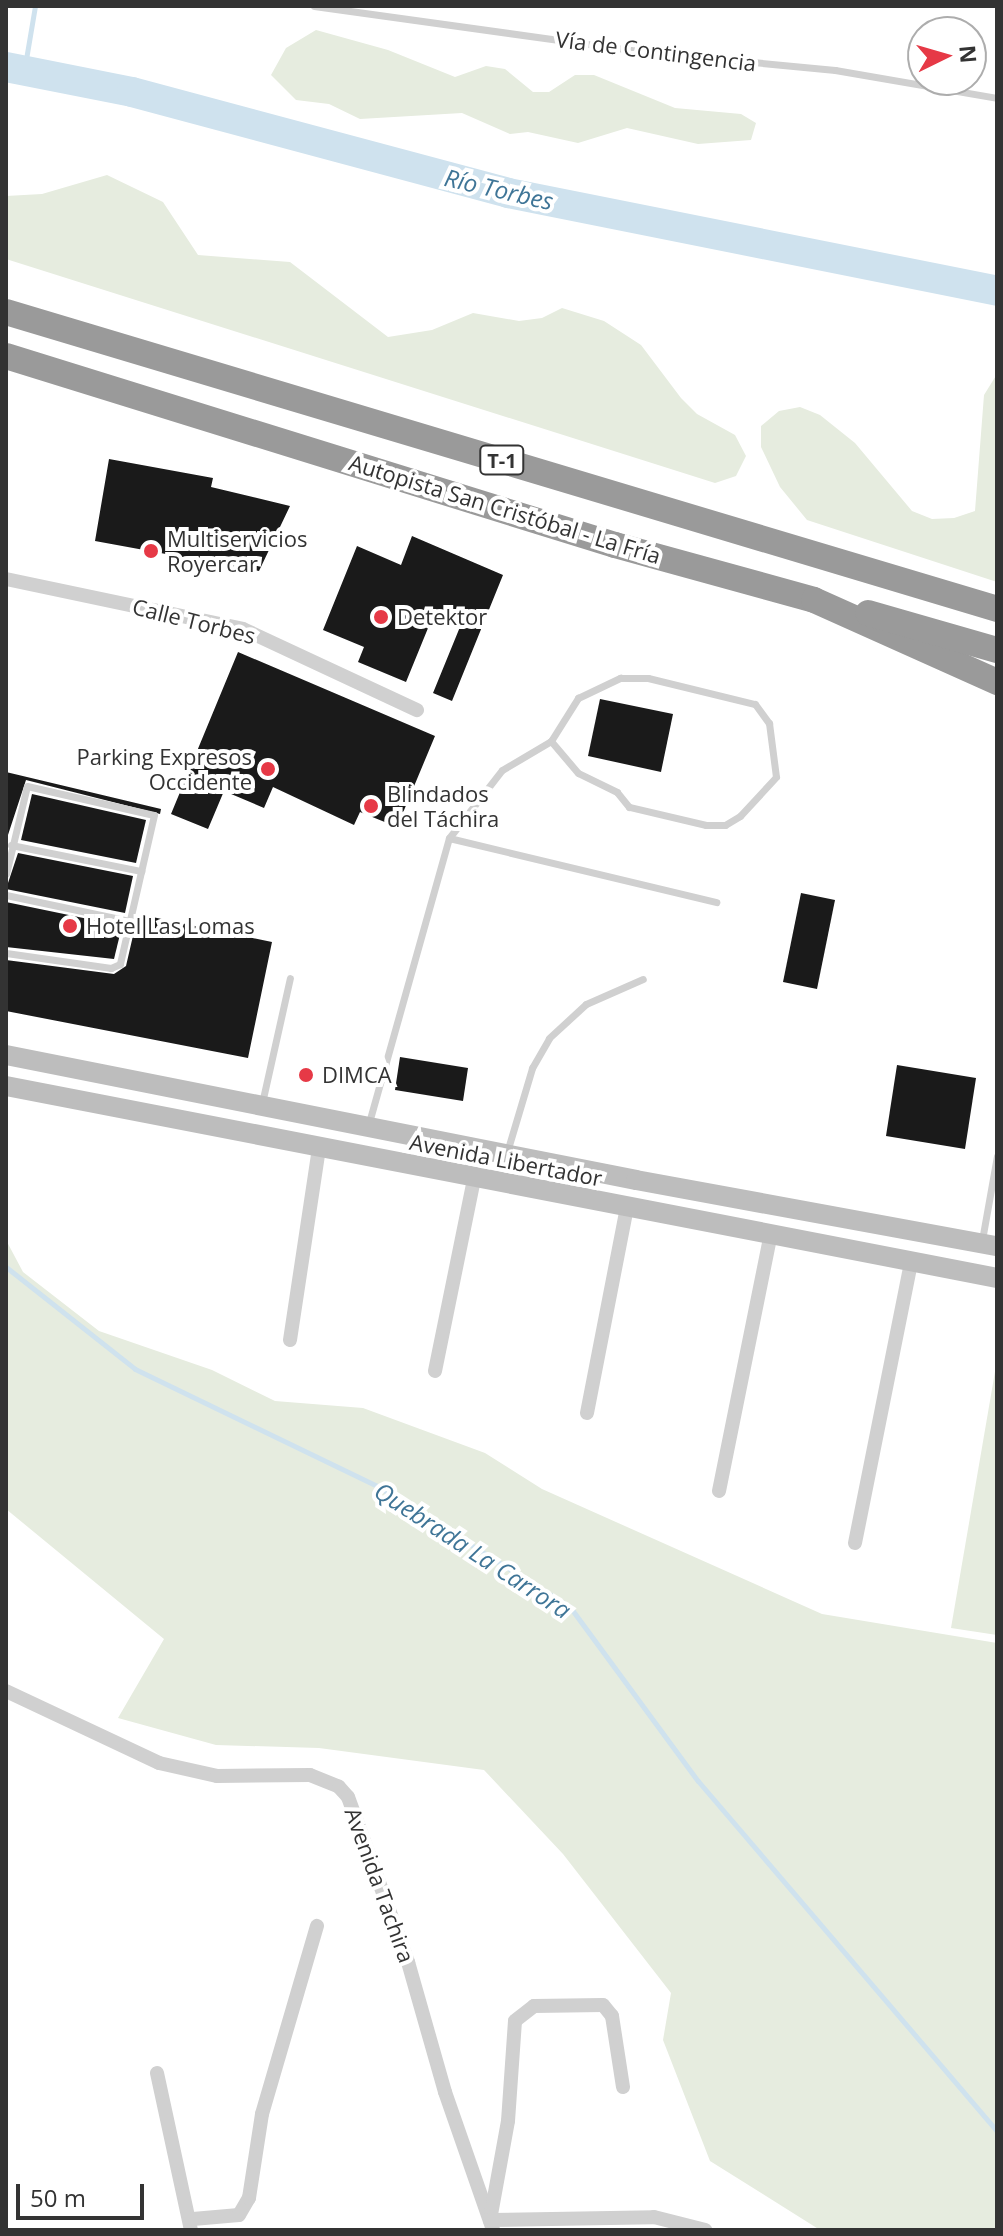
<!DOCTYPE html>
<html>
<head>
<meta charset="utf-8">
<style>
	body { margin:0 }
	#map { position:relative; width:1003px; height:2236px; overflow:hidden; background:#fff; font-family:"Open Sans",sans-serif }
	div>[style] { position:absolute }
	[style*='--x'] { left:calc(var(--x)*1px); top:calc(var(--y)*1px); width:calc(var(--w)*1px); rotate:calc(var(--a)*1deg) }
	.green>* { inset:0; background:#e6ecdf }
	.stream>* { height:5px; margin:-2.5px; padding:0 2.5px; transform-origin:2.5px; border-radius:2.5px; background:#cfe2ee }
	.river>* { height:30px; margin:-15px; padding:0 15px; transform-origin:15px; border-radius:15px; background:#cfe2ee }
	.building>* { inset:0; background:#1a1a1a }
	.lane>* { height:7px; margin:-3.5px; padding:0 3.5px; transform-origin:3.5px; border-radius:3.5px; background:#d0d0d0 }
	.street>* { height:14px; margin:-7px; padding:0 7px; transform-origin:7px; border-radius:7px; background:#d0d0d0 }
	.secondary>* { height:20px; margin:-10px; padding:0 10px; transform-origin:10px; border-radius:10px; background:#bdbdbd }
	.highway>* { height:26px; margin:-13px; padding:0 13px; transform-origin:13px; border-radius:13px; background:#9a9a9a }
	.dots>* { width:22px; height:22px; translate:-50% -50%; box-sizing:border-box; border:4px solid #fff; border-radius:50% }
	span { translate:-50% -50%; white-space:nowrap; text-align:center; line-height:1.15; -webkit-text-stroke:8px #fff; paint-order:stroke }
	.shield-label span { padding:2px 6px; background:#fff; border:2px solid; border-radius:6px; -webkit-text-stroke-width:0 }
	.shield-label { font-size:20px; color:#333; font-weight:700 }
	.street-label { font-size:22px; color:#333 }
	.poi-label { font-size:22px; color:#333 }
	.left { translate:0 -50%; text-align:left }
	.right { translate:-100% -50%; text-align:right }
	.water-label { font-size:24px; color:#3f7597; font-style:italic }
	.frame { position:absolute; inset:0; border:8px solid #333; pointer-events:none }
	.north { position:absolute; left:907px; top:16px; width:80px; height:80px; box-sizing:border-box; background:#fff; border:2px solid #adadad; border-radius:50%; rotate:85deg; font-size:22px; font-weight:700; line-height:32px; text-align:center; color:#333 }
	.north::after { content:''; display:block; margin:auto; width:28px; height:36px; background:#e63946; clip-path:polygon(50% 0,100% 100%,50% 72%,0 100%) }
	.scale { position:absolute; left:16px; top:2184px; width:128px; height:36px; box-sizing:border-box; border:4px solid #333; border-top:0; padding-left:10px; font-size:24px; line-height:28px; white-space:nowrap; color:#333; -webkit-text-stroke:6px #fff; paint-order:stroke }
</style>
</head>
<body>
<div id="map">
	<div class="green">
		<div style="clip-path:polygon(316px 30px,388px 50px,455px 77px,486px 66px,505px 69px,533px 92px,549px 92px,575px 75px,594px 75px,675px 108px,741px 114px,756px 123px,751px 140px,698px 144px,627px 128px,578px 143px,528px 132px,510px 134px,462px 113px,360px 119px,329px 104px,296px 100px,271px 75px,286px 48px)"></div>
		<div style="clip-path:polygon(107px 175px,163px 202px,198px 255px,290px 262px,388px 337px,432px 330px,473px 313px,519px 321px,542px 318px,562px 308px,604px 321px,641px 345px,681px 398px,697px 414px,735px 435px,746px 456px,736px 476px,715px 483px,6px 259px,6px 196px,42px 194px)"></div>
		<div style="clip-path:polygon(997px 374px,997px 582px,807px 520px,780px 487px,761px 447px,761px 426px,779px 411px,800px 407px,820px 415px,855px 443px,912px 511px,932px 519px,954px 518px,975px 511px,984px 395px)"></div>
		<div style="clip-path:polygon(6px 1240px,23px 1272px,99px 1331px,212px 1370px,275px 1401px,363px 1408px,485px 1453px,542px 1489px,822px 1614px,997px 1643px,997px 2230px,820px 2230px,710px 2161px,663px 2040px,671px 1993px,563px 1854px,484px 1770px,319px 1748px,216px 1745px,118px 1718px,164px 1639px,6px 1509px)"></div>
		<div style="clip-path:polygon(997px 1360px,997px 1635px,951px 1628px)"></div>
	</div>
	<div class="stream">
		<div style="--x:24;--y:71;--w:66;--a:-80.4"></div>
		<div style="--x:6;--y:1267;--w:164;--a:38.3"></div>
		<div style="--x:135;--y:1369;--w:269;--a:25.8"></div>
		<div style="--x:377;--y:1486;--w:228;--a:32.1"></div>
		<div style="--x:570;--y:1607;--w:216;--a:53.7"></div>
		<div style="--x:698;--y:1781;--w:460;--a:49.5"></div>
	</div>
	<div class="river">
		<div style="--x:6;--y:67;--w:128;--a:11.2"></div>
		<div style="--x:132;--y:92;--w:389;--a:15"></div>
		<div style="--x:508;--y:193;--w:499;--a:11.3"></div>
	</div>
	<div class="building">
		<div style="clip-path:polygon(109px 459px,213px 478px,211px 487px,290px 506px,259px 571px,95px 541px)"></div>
		<div style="clip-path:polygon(412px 536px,503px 575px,452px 701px,433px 693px,462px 622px,435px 611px,406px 682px,358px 662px,364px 647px,323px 630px,357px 546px,401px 565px)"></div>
		<div style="clip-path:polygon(238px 652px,435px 736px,397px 827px,360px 812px,354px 825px,273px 787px,264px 808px,224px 791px,208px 829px,171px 814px)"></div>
		<div style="clip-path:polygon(600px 699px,673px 714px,661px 772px,588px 756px)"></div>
		<div style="clip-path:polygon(6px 772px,161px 809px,160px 814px,26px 780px,6px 841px)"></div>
		<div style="clip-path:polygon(32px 794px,146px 820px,136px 863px,21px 840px)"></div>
		<div style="clip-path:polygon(18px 853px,133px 876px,125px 913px,6px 889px)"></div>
		<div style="clip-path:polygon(801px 893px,835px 900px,817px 989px,783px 982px)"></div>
		<div style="clip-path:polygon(6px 902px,122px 926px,114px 959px,6px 947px)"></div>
		<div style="clip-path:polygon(138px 914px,272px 942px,248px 1058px,6px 1011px,6px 960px,114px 974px,126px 966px)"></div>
		<div style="clip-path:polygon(400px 1057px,468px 1068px,463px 1101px,395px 1090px)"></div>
		<div style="clip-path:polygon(897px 1065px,976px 1078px,965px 1149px,886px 1136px)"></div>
	</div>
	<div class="lane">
		<div style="--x:314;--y:6;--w:319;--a:7.9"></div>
		<div style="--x:630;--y:50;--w:206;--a:5.6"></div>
		<div style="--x:835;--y:70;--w:164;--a:9.8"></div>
		<div style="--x:449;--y:838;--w:275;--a:13.5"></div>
		<div style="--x:11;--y:845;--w:133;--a:11.3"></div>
		<div style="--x:6;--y:874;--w:90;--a:-76.6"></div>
		<div style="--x:27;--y:786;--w:130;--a:12.9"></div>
		<div style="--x:154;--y:815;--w:153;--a:102.9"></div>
		<div style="--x:120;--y:964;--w:10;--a:156"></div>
		<div style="--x:111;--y:968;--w:106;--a:-171.9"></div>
		<div style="--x:6;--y:895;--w:126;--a:11.9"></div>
		<div style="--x:262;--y:1103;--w:128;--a:-77.4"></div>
		<div style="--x:368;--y:1126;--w:299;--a:-74.3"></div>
		<div style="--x:449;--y:838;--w:86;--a:-52.1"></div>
		<div style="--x:502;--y:770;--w:57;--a:-30.6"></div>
		<div style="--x:551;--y:741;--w:51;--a:-57.9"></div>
		<div style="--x:578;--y:698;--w:47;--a:-25.5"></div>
		<div style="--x:620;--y:678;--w:28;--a:0"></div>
		<div style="--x:648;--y:678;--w:110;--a:13.7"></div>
		<div style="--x:755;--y:704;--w:24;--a:54"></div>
		<div style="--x:769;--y:723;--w:54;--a:82.6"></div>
		<div style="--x:776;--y:777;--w:53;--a:132.7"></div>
		<div style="--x:740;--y:816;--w:17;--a:149"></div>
		<div style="--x:725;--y:825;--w:19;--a:180"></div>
		<div style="--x:706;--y:825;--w:79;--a:-166.8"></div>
		<div style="--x:629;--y:807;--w:19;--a:-129"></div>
		<div style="--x:617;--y:792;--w:43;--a:-154"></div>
		<div style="--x:578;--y:773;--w:42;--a:-130.2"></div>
		<div style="--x:507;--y:1152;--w:88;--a:-73.4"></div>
		<div style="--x:532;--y:1068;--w:34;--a:-60"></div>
		<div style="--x:549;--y:1038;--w:50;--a:-42.6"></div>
		<div style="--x:586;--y:1004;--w:62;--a:-23.7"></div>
		<div style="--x:982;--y:1240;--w:85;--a:-79.9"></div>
	</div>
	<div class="street">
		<div style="--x:6;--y:579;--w:242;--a:11.9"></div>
		<div style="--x:243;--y:629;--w:192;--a:25"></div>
		<div style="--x:290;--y:1340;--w:193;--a:-81.4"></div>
		<div style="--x:435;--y:1371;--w:196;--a:-78.5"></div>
		<div style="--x:587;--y:1413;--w:209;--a:-79"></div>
		<div style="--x:719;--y:1491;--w:262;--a:-78.6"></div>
		<div style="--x:855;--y:1543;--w:287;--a:-78.7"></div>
		<div style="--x:6;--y:1691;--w:169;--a:25.2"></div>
		<div style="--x:159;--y:1763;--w:59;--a:12.6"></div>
		<div style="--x:217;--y:1776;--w:93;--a:-0.6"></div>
		<div style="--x:310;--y:1775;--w:31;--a:22"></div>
		<div style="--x:339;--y:1787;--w:13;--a:48"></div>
		<div style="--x:348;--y:1797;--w:176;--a:70"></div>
		<div style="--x:408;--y:1962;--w:135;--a:74.1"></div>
		<div style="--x:445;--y:2092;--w:146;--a:70.8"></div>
		<div style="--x:157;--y:2073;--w:161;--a:77.8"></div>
		<div style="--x:623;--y:2087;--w:72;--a:-98.8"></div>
		<div style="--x:612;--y:2016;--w:14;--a:-129"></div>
		<div style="--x:603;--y:2005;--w:69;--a:179.2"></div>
		<div style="--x:534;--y:2006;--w:24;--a:142"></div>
		<div style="--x:515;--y:2021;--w:100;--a:94"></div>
		<div style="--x:508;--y:2121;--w:101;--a:100.3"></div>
		<div style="--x:490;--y:2220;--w:164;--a:-1"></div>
		<div style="--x:654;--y:2217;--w:53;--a:14.3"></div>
		<div style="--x:193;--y:2219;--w:46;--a:-5"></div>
		<div style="--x:239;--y:2215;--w:20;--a:-60"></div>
		<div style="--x:249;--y:2198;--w:85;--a:-81.2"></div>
		<div style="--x:262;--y:2114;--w:196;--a:-73.7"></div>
	</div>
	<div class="secondary">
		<div style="--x:6;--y:1055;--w:642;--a:11.22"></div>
		<div style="--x:636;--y:1180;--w:367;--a:10.4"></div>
		<div style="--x:6;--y:1086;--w:1009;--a:10.96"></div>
	</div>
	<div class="highway">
		<div style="--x:6;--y:312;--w:1035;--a:16.68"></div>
		<div style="--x:6;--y:356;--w:638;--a:17.24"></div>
		<div style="--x:615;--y:545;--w:206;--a:15.4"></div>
		<div style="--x:814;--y:600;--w:201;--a:24.1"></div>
		<div style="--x:868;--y:613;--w:134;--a:16"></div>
	</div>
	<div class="dots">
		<div style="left:151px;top:551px;background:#e63946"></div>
		<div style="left:381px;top:617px;background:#e63946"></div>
		<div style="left:268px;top:769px;background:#e63946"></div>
		<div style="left:371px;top:806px;background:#e63946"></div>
		<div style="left:70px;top:926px;background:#e63946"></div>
		<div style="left:306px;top:1075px;background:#e63946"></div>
	</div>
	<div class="shield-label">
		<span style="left:502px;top:460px">T-1</span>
	</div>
	<div class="street-label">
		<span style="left:656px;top:51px;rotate:7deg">Vía de Contingencia</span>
		<span style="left:505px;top:509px;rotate:17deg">Autopista San Cristóbal - La Fría</span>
		<span style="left:194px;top:621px;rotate:14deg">Calle Torbes</span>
		<span style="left:506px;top:1160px;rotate:11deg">Avenida Libertador</span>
		<span style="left:380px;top:1885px;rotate:70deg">Avenida Tachira</span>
	</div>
	<div class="poi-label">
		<span class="left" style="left:167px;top:551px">Multiservicios<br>Royercar</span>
		<span class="left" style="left:397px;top:617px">Detektor</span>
		<span class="right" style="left:252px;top:769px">Parking Expresos<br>Occidente</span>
		<span class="left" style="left:387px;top:806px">Blindados<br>del Táchira</span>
		<span class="left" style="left:86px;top:926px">Hotel Las Lomas</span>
		<span class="left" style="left:322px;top:1075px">DIMCA</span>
	</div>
	<div class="water-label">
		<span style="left:499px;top:189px;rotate:13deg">Río Torbes</span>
		<span style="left:473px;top:1550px;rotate:33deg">Quebrada La Carrora</span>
	</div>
	<div class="frame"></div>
	<div class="north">N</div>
	<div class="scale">50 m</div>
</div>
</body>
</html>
